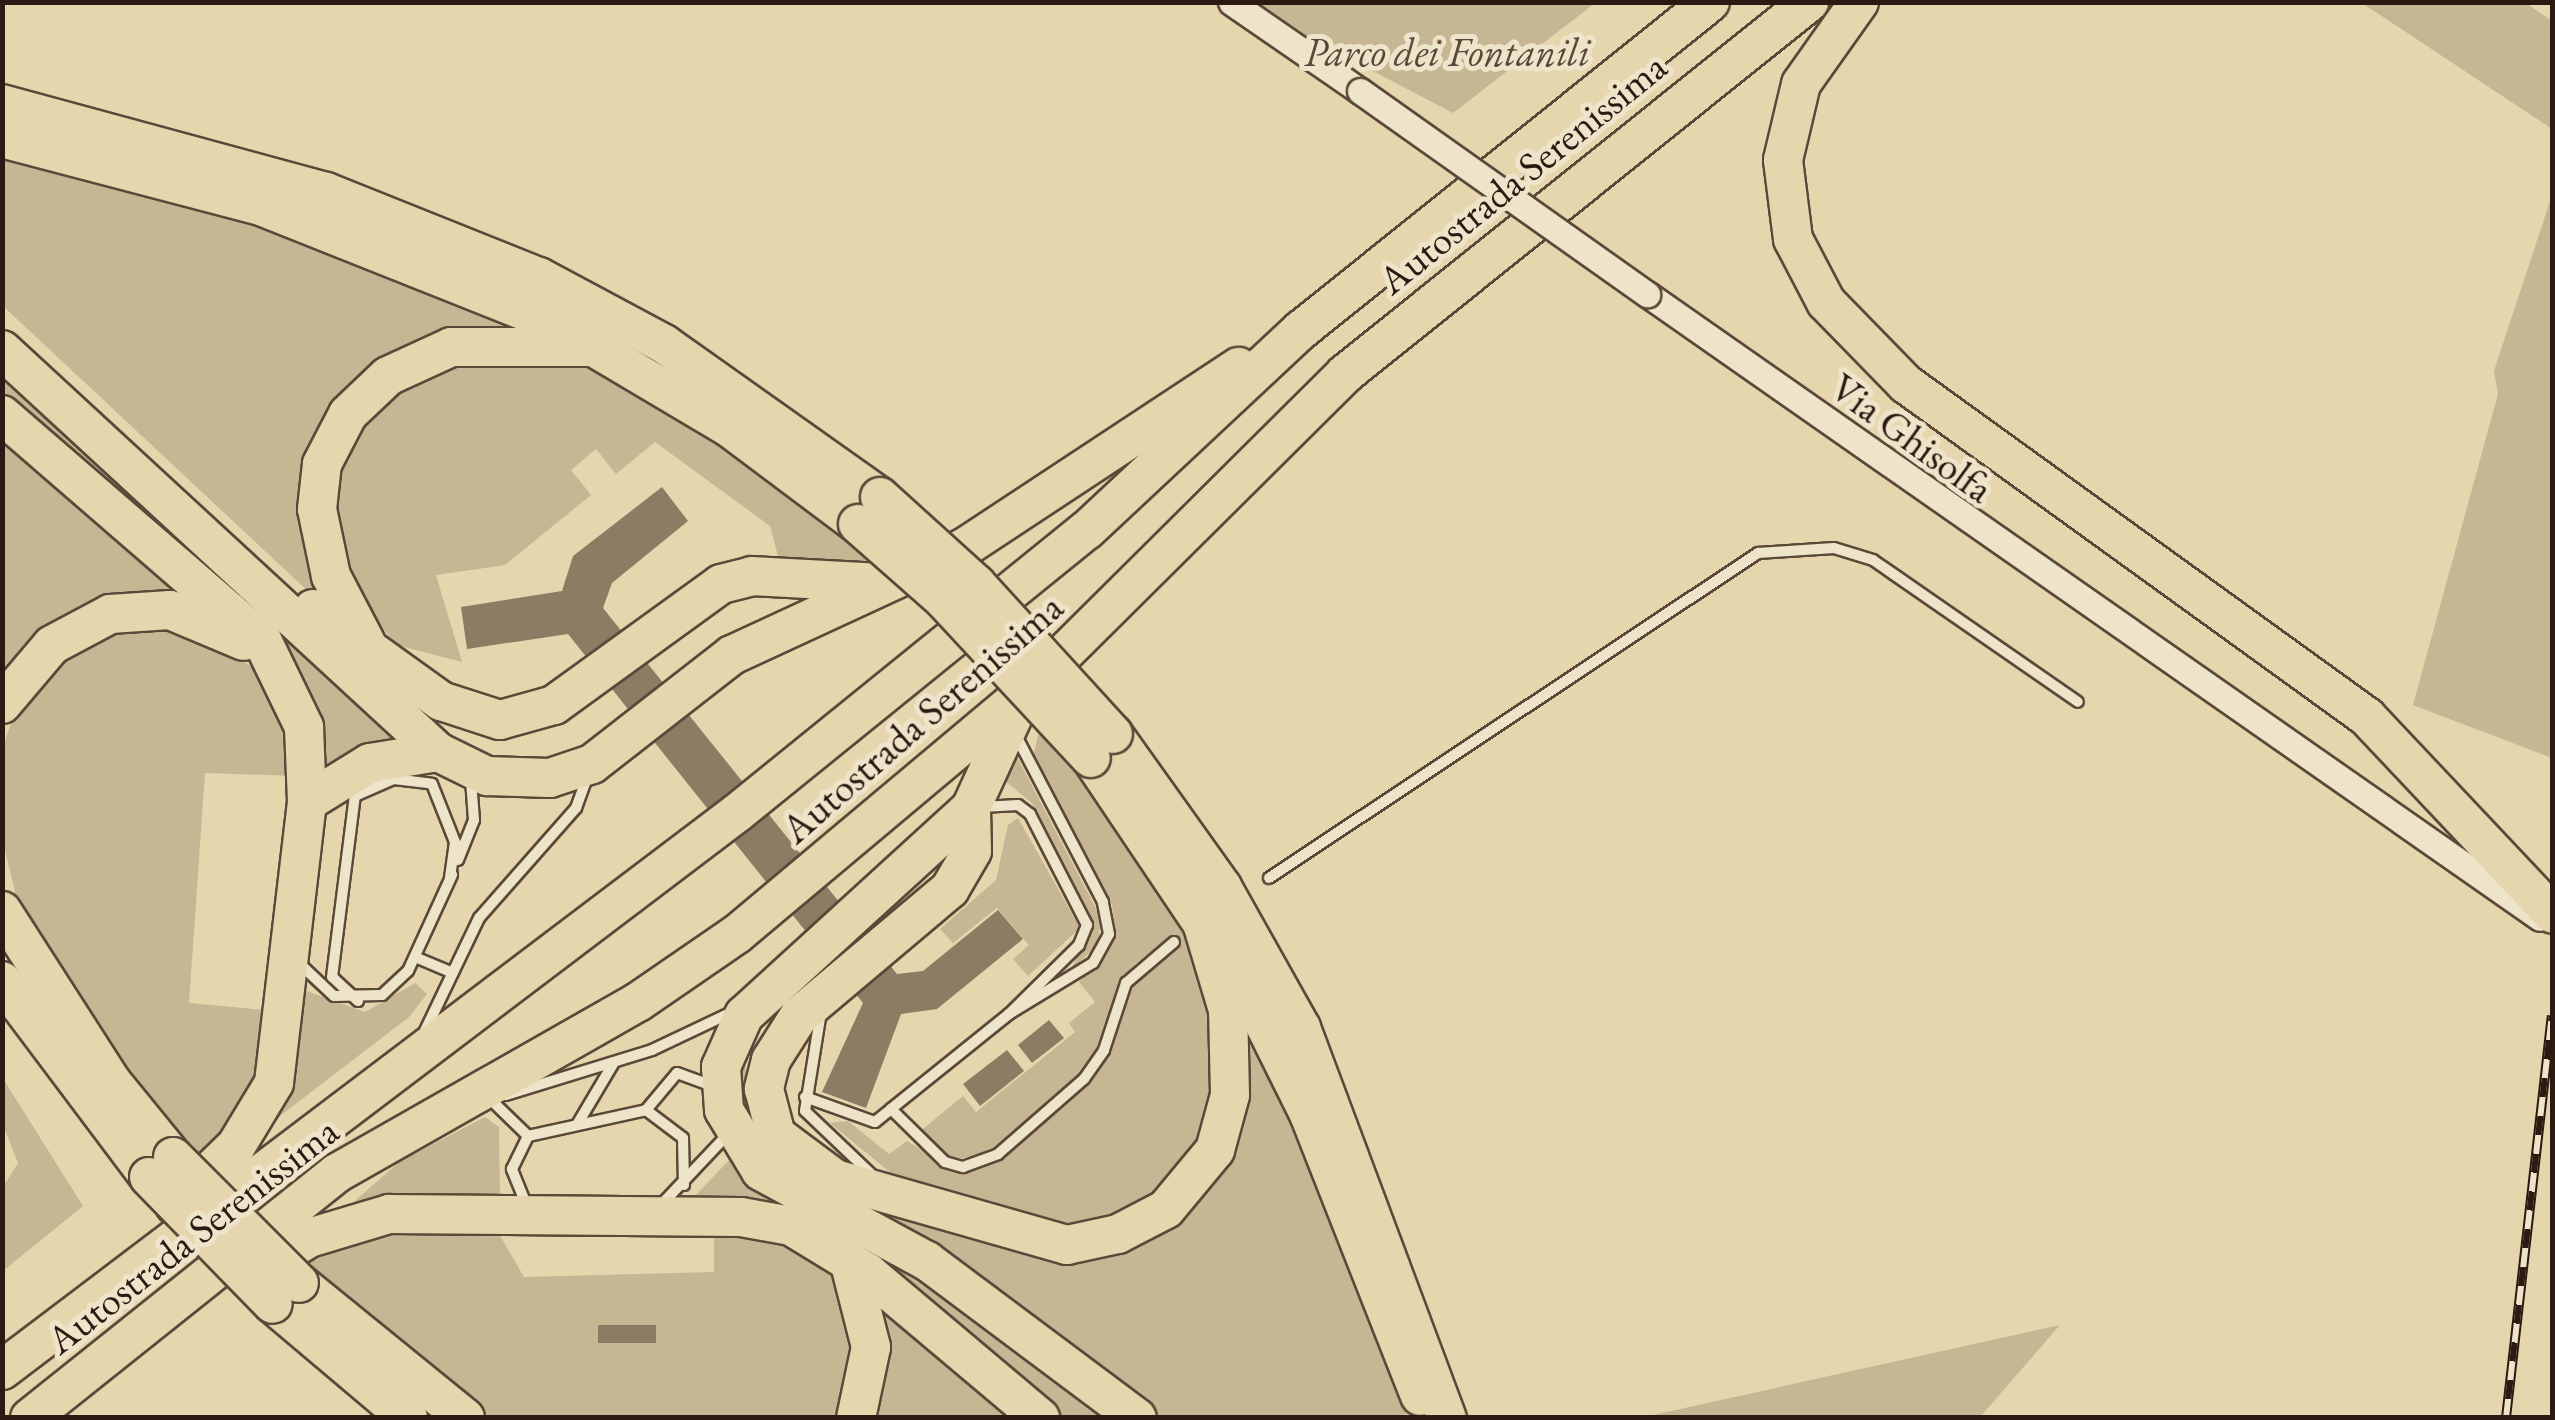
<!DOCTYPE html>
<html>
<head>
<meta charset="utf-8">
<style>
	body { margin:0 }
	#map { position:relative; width:2555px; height:1420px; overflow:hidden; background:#e5d6ad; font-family:"EB Garamond",serif }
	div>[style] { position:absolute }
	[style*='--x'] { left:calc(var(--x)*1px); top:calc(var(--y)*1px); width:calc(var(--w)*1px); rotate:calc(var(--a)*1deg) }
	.green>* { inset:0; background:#c6b693 }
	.building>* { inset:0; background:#8c7c63 }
	.roads { filter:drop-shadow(2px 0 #5a4939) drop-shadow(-2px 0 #5a4939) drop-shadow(0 2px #5a4939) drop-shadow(0 -2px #5a4939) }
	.service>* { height:10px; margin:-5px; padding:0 5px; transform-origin:5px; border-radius:5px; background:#eee4ca }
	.tertiary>* { height:25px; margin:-12.5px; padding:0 12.5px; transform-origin:12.5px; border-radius:12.5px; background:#eee4ca }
	.motorway>* { height:38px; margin:-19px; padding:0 19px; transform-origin:19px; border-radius:19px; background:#e5d6ad }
	.rail>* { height:10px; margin-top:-5px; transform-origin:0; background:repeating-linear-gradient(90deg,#eee4ca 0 19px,#2c1a12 0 38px); box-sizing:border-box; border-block:2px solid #2c1a12 }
	.bridges { filter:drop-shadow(2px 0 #5a4939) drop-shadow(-2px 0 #5a4939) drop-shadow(0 2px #5a4939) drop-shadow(0 -2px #5a4939) }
	.tertiary-bridge>* { height:25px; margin:-12.5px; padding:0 12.5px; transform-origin:12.5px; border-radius:12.5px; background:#eee4ca }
	.motorway-bridge>* { height:38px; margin:-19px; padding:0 19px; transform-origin:19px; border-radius:19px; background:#e5d6ad }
	span { translate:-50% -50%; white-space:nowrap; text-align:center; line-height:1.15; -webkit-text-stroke:10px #eee4ca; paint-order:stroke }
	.park-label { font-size:40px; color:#5a4939; font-style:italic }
	.street-label { font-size:40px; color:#2c1a12 }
	.frame { position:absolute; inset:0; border:5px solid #2c1a12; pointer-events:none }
</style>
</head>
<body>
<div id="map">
	<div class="green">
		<div style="clip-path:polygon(1243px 3px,1595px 3px,1453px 113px)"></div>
		<div style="clip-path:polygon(2362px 3px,2526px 3px,2552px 21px,2552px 129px)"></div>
		<div style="clip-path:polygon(2px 150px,280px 222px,544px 328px,476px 333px,331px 419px,327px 609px,3px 306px)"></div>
		<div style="clip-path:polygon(2552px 195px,2552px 758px,2413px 705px,2498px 394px,2494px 371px)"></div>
		<div style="clip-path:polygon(572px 363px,637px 383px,883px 561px,779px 560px,770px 526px,655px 442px,616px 474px,596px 449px,571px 470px,591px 495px,505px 565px,436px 575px,462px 662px,396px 645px,344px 580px,328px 486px,358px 419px,432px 365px)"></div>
		<div style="clip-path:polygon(2px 364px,406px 744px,322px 769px,303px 684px,280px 641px,3px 401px)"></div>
		<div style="clip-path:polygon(3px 428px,209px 606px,172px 602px,3px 690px)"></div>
		<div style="clip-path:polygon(156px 622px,261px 670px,275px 687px,297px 776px,205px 773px,189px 1003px,276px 1011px,264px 1084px,199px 1170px,146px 1111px,18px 904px,3px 842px,3px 747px,15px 711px,77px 641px)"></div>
		<div style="clip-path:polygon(1041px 721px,1172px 885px,1216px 1012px,1212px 1127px,1147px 1209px,1060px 1232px,897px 1178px,830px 1123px,848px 1121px,889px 1154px,907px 1141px,958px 1172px,986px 1166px,1093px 1079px,1134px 983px,1178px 946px,1172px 936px,1135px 964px,1093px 1060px,997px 1149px,955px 1160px,918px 1133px,963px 1096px,976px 1112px,1075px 1032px,1069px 1023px,1095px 1002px,1079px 982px,1116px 936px,1112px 905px,1033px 758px)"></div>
		<div style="clip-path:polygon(1015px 753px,1101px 918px,1098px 945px,1071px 970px,1093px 921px,1032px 803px,1005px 781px)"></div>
		<div style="clip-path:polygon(1018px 818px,1080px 928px,1028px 976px,1013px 959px,1029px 945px,997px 908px,953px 943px,940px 929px,996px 880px,1008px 825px)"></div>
		<div style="clip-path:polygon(415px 983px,427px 994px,409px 1017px,263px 1129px,301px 989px,365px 1012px)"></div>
		<div style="clip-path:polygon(1247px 1017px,1305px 1135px,1407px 1417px,1152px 1417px,930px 1253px,778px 1171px,736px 1114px,745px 1049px,747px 1119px,784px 1168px,1012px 1245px,1071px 1256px,1116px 1249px,1183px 1210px,1222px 1162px)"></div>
		<div style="clip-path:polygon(2px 1077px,83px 1206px,3px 1271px,3px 1187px,18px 1163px,3px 1125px)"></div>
		<div style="clip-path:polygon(485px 1117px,499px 1127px,500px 1198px,348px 1207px,399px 1162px)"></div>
		<div style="clip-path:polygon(733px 1156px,858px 1230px,1120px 1417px,1055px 1417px,786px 1208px,693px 1198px)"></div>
		<div style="clip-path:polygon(390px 1229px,497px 1230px,524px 1277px,714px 1272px,714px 1234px,777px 1238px,834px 1275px,855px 1319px,845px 1417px,479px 1417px,297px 1267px)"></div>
		<div style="clip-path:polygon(886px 1305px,1025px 1418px,869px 1418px)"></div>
		<div style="clip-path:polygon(2060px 1325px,1980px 1417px,1644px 1417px)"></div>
	</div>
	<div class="building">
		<div style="clip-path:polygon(662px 487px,688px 521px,612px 583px,603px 608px,897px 974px,923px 971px,998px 910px,1023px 939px,937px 1009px,901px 1014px,866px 1108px,822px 1092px,863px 1003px,568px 634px,467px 649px,461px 607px,562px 591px,573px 556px)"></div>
		<div style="clip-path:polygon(1049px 1020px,1064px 1038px,1032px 1063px,1018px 1045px)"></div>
		<div style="clip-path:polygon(1007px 1050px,1024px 1071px,980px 1106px,963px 1084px)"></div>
		<div style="clip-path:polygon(598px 1325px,656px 1325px,656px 1343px,598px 1343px)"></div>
	</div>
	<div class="roads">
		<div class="service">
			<div style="--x:982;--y:807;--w:36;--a:-3"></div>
			<div style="--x:1018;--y:805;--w:15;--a:37"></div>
			<div style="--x:1030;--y:814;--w:125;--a:62.8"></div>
			<div style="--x:1087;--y:925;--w:22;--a:112"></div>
			<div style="--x:1079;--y:945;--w:98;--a:135.4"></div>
			<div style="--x:1009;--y:1014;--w:98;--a:-31.3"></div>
			<div style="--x:1093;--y:963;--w:33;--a:-61"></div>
			<div style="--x:1109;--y:934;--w:33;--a:-101"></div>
			<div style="--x:1103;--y:902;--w:190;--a:-117.6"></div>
			<div style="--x:458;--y:860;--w:43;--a:-68.2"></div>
			<div style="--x:474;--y:820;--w:40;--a:-94.3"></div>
			<div style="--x:1269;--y:878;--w:587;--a:-33.61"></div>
			<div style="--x:1758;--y:553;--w:76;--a:-3.8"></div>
			<div style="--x:1834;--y:548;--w:41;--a:17.1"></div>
			<div style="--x:1873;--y:560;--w:249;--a:34.7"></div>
			<div style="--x:415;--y:957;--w:41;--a:22.8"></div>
			<div style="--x:301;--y:965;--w:45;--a:43.2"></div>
			<div style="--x:334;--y:996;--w:48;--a:-1.2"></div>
			<div style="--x:382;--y:995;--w:35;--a:-43"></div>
			<div style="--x:408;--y:971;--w:106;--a:-65.4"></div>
			<div style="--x:358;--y:1001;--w:35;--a:-137"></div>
			<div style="--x:332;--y:977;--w:182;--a:-82.8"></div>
			<div style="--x:355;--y:796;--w:43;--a:-23.6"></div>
			<div style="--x:394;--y:779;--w:38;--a:7"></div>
			<div style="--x:432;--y:784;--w:62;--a:68.4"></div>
			<div style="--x:455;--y:842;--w:37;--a:98"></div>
			<div style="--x:821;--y:1012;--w:100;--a:99.2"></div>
			<div style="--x:805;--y:1111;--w:90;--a:43.6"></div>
			<div style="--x:1009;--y:1014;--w:151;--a:141.2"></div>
			<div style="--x:891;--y:1109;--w:76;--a:44.5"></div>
			<div style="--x:945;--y:1162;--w:19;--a:16"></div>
			<div style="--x:963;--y:1167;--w:37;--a:-20"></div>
			<div style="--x:998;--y:1154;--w:114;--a:-41.1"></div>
			<div style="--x:1084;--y:1079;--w:35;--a:-55"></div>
			<div style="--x:1104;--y:1050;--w:71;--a:-71.8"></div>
			<div style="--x:1126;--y:983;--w:63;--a:-40.5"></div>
			<div style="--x:423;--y:1035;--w:130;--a:-64.4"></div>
			<div style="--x:479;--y:918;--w:147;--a:-48.6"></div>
			<div style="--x:576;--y:808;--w:35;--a:-70"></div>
			<div style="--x:506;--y:1095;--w:153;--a:-17.1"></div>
			<div style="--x:652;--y:1050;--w:91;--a:-25.4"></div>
			<div style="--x:805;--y:1097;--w:74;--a:19.7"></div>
			<div style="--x:875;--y:1122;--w:21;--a:-39"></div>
			<div style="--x:490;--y:1099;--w:53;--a:44.2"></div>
			<div style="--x:646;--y:1110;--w:46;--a:37.1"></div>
			<div style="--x:683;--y:1138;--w:47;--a:88.8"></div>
			<div style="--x:578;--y:1123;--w:69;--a:-59.3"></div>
			<div style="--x:526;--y:1204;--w:38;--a:-112"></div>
			<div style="--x:512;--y:1169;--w:37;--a:-64"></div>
			<div style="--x:528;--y:1136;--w:121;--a:-12.4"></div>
			<div style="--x:646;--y:1110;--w:48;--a:-50"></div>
			<div style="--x:677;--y:1073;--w:38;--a:20"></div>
			<div style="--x:660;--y:1206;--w:102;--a:-46.6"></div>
		</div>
		<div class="tertiary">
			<div style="--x:1231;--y:2;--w:157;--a:34.6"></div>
			<div style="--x:1647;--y:294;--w:1089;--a:34.94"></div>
		</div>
		<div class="motorway">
			<div style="--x:1859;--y:2;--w:100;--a:125.3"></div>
			<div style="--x:1801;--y:84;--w:78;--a:103.3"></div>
			<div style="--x:1783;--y:160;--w:80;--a:82.8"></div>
			<div style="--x:1793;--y:239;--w:71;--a:62.4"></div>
			<div style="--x:1826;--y:302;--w:115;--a:45.7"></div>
			<div style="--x:1906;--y:384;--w:569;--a:35.84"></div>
			<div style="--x:2367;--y:717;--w:270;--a:46.7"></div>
			<div style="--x:2;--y:104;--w:336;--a:15.2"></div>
			<div style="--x:326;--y:192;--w:229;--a:21.8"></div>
			<div style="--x:539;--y:277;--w:142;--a:28.2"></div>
			<div style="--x:664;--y:344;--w:265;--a:35.3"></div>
			<div style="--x:2;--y:138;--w:268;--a:14.7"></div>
			<div style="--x:261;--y:206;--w:309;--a:21.7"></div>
			<div style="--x:548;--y:320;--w:212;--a:30.7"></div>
			<div style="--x:730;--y:428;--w:160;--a:36.9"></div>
			<div style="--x:2;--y:350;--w:593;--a:42.68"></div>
			<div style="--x:438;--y:752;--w:55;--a:26.1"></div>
			<div style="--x:487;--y:776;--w:63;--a:1.8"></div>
			<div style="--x:550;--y:778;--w:44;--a:-18.4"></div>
			<div style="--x:592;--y:764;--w:177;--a:-37.9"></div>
			<div style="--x:732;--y:655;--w:255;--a:-24.8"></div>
			<div style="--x:964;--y:548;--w:329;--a:-33.4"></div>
			<div style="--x:2;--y:415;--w:344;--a:40.9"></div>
			<div style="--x:262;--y:640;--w:97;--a:64.2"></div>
			<div style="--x:304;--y:727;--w:75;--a:87.7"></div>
			<div style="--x:307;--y:802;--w:283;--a:96.7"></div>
			<div style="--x:274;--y:1083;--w:74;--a:121.1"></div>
			<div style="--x:236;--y:1146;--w:85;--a:136"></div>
			<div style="--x:313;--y:609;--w:158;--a:35.7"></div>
			<div style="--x:441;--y:701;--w:62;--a:17.9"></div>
			<div style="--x:500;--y:720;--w:56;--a:-15.5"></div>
			<div style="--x:554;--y:705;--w:206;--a:-35.9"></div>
			<div style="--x:721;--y:584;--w:32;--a:-14"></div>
			<div style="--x:752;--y:576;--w:129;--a:3.1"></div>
			<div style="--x:366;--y:643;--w:76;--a:-117.6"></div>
			<div style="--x:331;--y:576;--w:68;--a:-101.8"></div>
			<div style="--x:317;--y:509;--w:45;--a:-83.7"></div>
			<div style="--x:322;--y:464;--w:56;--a:-62.5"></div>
			<div style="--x:348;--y:414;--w:55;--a:-43.5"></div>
			<div style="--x:388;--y:376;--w:69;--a:-24.7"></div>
			<div style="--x:451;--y:347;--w:137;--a:0"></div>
			<div style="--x:1019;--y:703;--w:115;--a:114.6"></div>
			<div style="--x:971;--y:808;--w:307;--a:137.6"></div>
			<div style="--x:744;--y:1015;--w:57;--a:113.9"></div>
			<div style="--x:721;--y:1067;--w:43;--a:86"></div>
			<div style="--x:724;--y:1110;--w:71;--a:58.8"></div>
			<div style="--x:761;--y:1171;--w:189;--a:28.5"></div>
			<div style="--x:927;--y:1261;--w:262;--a:36.8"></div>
			<div style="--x:2;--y:704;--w:77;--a:-49.7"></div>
			<div style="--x:52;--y:645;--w:66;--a:-28.1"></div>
			<div style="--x:110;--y:614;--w:60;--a:-3.8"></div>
			<div style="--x:170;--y:610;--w:80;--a:22.7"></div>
			<div style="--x:1113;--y:734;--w:188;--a:54.5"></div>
			<div style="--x:1222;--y:887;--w:162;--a:60.7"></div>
			<div style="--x:1301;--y:1028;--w:416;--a:69.5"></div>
			<div style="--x:1091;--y:758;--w:283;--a:56.1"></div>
			<div style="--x:1249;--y:993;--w:135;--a:63.6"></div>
			<div style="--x:1309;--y:1114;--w:303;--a:68.5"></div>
			<div style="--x:307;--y:802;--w:74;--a:-31.8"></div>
			<div style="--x:370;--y:763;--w:69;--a:-9.2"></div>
			<div style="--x:971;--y:808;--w:43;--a:88.7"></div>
			<div style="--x:972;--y:851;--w:44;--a:120.1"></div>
			<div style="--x:950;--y:889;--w:197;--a:139.9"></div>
			<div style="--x:799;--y:1016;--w:52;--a:122.5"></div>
			<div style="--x:771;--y:1060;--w:30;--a:104"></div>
			<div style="--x:764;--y:1089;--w:48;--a:75.4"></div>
			<div style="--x:776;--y:1135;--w:74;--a:36.7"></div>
			<div style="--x:835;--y:1179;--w:241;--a:15.9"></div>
			<div style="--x:1067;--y:1245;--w:52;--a:-12.2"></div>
			<div style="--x:1118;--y:1234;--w:54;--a:-27.5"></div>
			<div style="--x:1166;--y:1209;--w:77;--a:-50.3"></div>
			<div style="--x:1215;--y:1150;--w:57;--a:-74.7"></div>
			<div style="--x:1230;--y:1095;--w:85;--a:-91.3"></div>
			<div style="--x:1228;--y:1010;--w:109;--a:-106.6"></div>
			<div style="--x:2;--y:911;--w:202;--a:57.3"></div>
			<div style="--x:111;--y:1081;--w:98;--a:50.8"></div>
			<div style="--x:2;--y:981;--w:245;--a:53.1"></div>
			<div style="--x:850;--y:1264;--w:86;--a:75.8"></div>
			<div style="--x:871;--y:1347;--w:73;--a:101.9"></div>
			<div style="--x:249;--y:1275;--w:70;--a:-31.7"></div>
			<div style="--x:309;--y:1238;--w:84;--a:-16.7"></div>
			<div style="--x:389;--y:1214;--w:352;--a:0.5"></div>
			<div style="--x:741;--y:1217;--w:51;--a:10.2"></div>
			<div style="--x:791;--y:1226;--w:90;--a:31.4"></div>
			<div style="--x:868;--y:1273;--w:225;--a:40.1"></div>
			<div style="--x:299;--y:1283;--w:214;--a:39.1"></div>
			<div style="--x:273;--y:1304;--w:177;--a:40.2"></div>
			<div style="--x:2;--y:1370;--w:922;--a:-37.16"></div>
			<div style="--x:737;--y:813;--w:450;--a:-39"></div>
			<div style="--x:1087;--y:530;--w:293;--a:-43.1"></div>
			<div style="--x:1301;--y:330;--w:524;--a:-38.73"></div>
			<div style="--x:30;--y:1418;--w:393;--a:-38.6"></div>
			<div style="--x:337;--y:1173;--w:346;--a:-29.6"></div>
			<div style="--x:638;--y:1002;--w:120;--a:-34.5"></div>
			<div style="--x:737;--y:934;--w:371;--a:-40"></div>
			<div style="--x:1021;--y:696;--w:457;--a:-44.8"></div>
			<div style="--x:1345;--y:374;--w:595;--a:-38.72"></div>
		</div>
	</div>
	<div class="rail">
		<div style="--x:2506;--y:1418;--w:405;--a:-83.5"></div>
	</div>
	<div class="bridges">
		<div class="tertiary-bridge">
			<div style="--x:1360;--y:91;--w:352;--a:35.3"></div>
		</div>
		<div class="motorway-bridge">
			<div style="--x:880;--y:497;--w:130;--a:42.2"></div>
			<div style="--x:976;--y:584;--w:203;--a:47.6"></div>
			<div style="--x:858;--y:524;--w:113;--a:41.4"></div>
			<div style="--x:943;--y:599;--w:217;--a:47.1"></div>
			<div style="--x:173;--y:1157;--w:178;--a:45"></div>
			<div style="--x:149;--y:1177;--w:177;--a:45.7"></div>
		</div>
	</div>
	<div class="park-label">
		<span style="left:1447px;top:52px">Parco dei Fontanili</span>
	</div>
	<div class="street-label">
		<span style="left:1522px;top:173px;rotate:-39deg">Autostrada Serenissima</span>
		<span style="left:1912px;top:438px;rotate:36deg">Via Ghisolfa</span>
		<span style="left:922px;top:718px;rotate:-41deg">Autostrada Serenissima</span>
		<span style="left:192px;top:1235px;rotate:-38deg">Autostrada Serenissima</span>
	</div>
	<div class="frame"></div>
</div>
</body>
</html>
